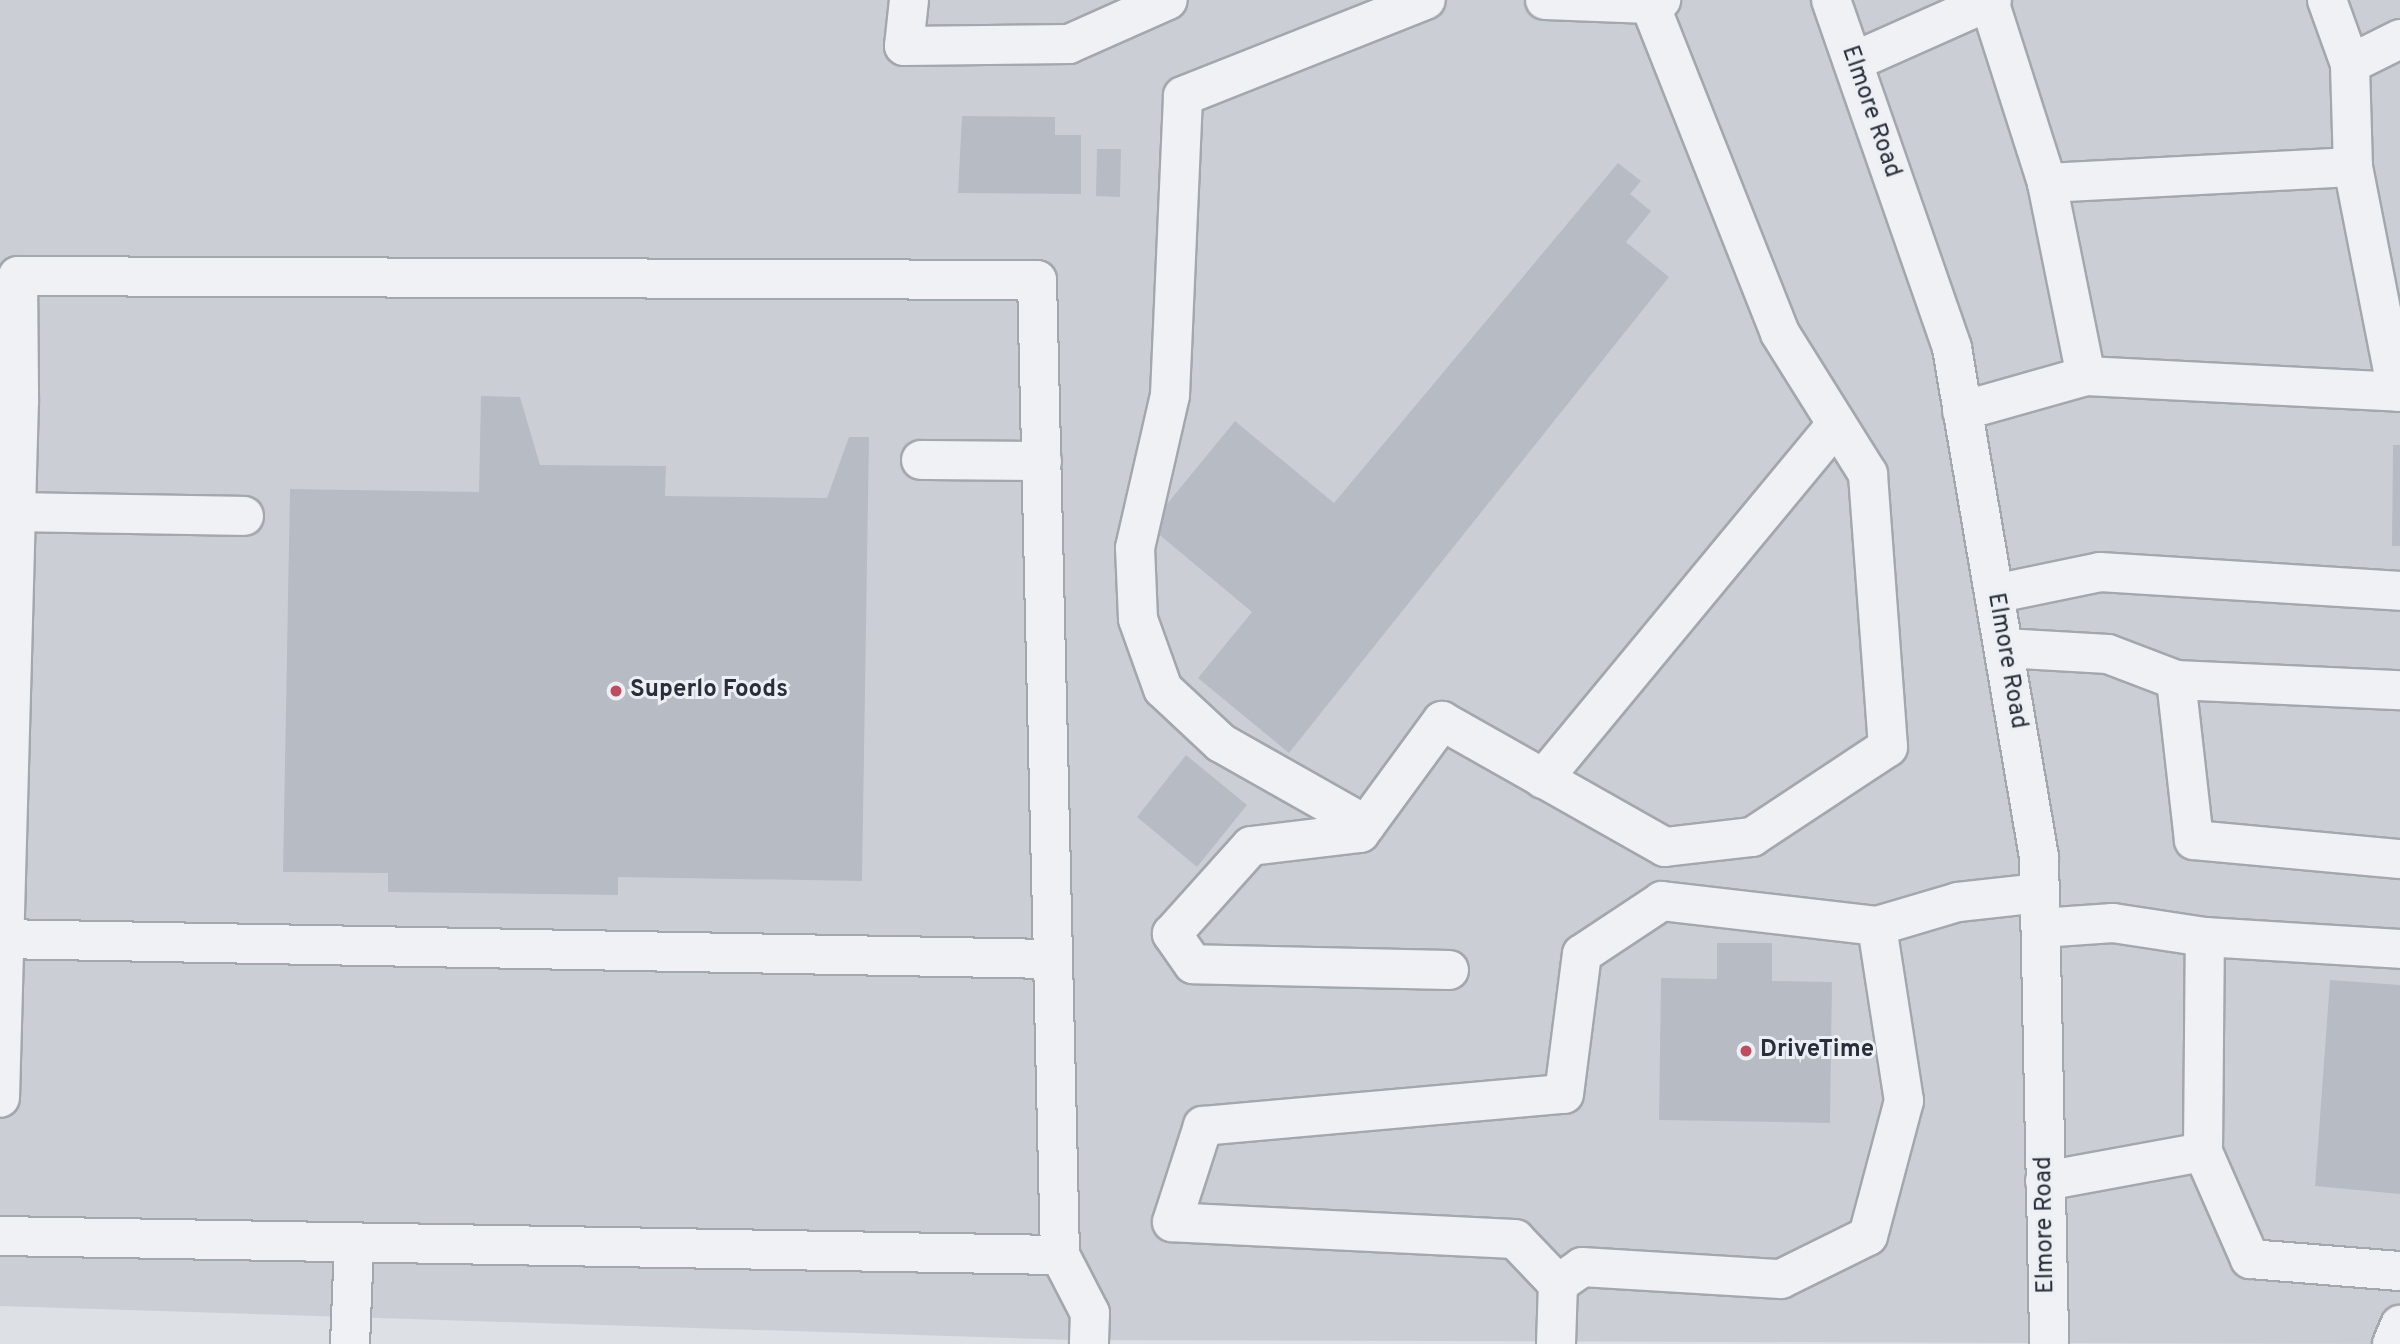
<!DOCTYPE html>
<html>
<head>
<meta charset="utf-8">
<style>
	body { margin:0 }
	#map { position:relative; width:2400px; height:1344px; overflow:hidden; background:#dde0e5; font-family:Overpass,sans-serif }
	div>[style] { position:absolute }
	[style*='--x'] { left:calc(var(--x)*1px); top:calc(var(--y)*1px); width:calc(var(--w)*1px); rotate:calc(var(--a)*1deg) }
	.built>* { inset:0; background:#cbcfd5 }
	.building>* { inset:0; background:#b7bcc4 }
	.roads { filter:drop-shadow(2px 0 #a3a7ae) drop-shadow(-2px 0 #a3a7ae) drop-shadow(0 2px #a3a7ae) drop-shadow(0 -2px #a3a7ae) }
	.minor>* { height:38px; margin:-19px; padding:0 19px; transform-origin:19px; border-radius:19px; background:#eff1f4 }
	.dots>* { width:19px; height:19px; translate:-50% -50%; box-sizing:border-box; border:4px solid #eceff3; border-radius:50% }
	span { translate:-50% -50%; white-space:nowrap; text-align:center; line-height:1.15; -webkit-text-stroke:6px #eceff3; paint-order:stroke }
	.street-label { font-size:24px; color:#282f39 }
	.poi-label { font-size:24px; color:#282f39; font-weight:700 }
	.left { translate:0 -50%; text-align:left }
</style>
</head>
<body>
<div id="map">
	<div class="built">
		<div style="clip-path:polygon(0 0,2400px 0,2400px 1344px,1075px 1340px,0 1306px)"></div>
	</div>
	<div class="building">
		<div style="clip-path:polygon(962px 116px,1055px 117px,1055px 135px,1081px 135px,1081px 194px,958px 193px)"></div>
		<div style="clip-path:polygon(1097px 149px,1121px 149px,1120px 197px,1096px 196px)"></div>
		<div style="clip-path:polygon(1618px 163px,1641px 181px,1630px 194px,1651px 211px,1626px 242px,1669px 277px,1289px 753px,1198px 678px,1252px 612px,1149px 526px,1235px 421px,1334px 503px)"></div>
		<div style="clip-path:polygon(481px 396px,520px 397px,540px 465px,666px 466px,665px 496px,827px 498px,849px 437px,869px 437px,862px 881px,618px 877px,618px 895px,388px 892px,388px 873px,283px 872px,290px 489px,479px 492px)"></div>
		<div style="clip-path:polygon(2393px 445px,2400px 445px,2400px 546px,2392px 546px)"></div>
		<div style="clip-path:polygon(1186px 755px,1247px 805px,1197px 867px,1137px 817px)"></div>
		<div style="clip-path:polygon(1717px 943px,1772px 943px,1772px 981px,1832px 982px,1830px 1123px,1659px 1120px,1661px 978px,1717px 979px)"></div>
		<div style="clip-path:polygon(2330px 980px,2400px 985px,2400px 1194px,2315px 1186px)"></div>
	</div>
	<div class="roads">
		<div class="minor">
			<div style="--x:909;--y:0;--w:46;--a:96.2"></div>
			<div style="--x:904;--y:46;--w:165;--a:-0.7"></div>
			<div style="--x:1069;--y:44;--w:108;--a:-24"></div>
			<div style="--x:1545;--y:0;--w:105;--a:2.2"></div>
			<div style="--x:1831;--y:0;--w:368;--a:70.8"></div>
			<div style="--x:1952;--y:348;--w:516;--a:80.3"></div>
			<div style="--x:2039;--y:857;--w:487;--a:88.8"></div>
			<div style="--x:1989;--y:1;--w:191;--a:72.3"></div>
			<div style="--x:2047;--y:183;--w:306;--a:-3"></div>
			<div style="--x:2353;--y:167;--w:103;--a:-91.7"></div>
			<div style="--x:2350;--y:64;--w:68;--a:-109.8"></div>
			<div style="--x:1853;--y:62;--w:152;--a:-24"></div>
			<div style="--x:2350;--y:64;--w:56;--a:-26.6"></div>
			<div style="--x:2353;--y:167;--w:229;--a:78.9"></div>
			<div style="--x:2047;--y:183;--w:197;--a:78.6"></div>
			<div style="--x:0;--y:400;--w:19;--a:0"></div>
			<div style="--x:19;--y:400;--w:698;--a:91.56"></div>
			<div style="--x:1962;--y:411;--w:129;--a:-15.8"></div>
			<div style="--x:2086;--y:376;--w:314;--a:2.9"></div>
			<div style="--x:921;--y:460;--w:121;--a:0.5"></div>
			<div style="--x:16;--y:512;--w:228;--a:1"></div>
			<div style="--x:1994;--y:594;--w:108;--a:-11.7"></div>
			<div style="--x:2100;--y:572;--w:301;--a:3.6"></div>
			<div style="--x:2004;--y:648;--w:104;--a:3.3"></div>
			<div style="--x:2108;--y:654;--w:73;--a:20.9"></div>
			<div style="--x:2176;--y:680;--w:224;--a:2.6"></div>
			<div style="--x:2176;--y:680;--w:161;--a:83.6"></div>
			<div style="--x:2194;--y:840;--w:207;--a:5.3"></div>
			<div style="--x:1543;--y:779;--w:458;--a:-50.4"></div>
			<div style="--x:1366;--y:825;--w:167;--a:-150.5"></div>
			<div style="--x:1221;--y:743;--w:79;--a:-137"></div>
			<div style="--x:1163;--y:689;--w:74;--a:-109.7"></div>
			<div style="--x:1138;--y:619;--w:71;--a:-92.4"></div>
			<div style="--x:1135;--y:548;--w:157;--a:-77.1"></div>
			<div style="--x:1170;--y:395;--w:299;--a:-87.5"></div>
			<div style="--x:1183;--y:96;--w:261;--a:-21.6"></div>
			<div style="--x:2041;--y:928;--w:72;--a:-4"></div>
			<div style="--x:2113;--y:923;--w:93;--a:8.7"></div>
			<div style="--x:2205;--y:937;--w:195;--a:3.5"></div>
			<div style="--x:0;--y:939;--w:1053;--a:1.09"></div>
			<div style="--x:1449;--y:970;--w:256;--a:-178.7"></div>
			<div style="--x:1193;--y:964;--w:37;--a:-125"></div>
			<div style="--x:1172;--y:934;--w:118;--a:-48.1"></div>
			<div style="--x:1251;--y:846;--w:110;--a:-6.8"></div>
			<div style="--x:1360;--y:833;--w:139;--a:-53.8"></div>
			<div style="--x:1442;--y:721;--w:256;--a:29.5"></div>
			<div style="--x:1665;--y:847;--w:88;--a:-6.6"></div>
			<div style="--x:1752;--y:837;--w:163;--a:-33.5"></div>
			<div style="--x:1888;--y:747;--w:274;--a:-94.2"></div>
			<div style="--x:1868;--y:474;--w:166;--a:-122"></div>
			<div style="--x:1780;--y:333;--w:354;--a:-111.6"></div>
			<div style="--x:1650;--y:4;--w:12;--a:-20"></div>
			<div style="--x:2203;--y:1152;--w:215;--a:-89.5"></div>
			<div style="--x:2045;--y:1181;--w:161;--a:-10.4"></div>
			<div style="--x:2203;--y:1152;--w:117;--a:66.3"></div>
			<div style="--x:2250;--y:1259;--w:150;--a:4.6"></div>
			<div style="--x:0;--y:1236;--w:1060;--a:1.03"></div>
			<div style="--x:1060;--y:1255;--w:975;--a:-91.35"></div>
			<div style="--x:1037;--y:280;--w:1019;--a:-179.78"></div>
			<div style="--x:18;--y:276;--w:124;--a:89.5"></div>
			<div style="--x:1060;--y:1255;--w:65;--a:62.7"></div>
			<div style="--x:1090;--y:1313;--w:31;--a:92"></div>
			<div style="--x:1558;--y:1284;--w:62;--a:-133.7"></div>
			<div style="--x:1515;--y:1239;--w:343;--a:-177.2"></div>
			<div style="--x:1172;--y:1222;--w:101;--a:-72.1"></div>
			<div style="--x:1203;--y:1126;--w:362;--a:-5.1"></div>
			<div style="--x:1564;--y:1094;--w:141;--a:-82.7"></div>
			<div style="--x:1582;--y:954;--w:96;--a:-33.5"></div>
			<div style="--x:1662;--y:901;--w:216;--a:6.6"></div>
			<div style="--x:350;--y:1344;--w:101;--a:-87.7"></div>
			<div style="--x:1556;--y:1344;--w:60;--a:-88.1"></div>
			<div style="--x:1558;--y:1284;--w:29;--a:-35"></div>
			<div style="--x:1582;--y:1267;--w:199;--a:3.5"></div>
			<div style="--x:1781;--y:1279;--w:97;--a:-26.3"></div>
			<div style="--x:1868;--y:1236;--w:140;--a:-75.1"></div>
			<div style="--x:1904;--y:1101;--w:177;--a:-98.8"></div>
			<div style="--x:1877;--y:926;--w:84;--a:-16.5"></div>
			<div style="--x:1958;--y:902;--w:82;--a:-6.3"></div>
			<div style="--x:2392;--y:1344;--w:21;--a:-67"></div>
		</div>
	</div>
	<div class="dots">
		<div style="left:616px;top:691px;background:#be4d62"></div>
		<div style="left:1746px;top:1051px;background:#be4d62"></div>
	</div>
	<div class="street-label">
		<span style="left:1870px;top:112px;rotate:71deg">Elmore Road</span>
		<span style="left:2006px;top:661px;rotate:80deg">Elmore Road</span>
		<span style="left:2046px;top:1225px;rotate:-91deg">Elmore Road</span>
	</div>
	<div class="poi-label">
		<span class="left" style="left:630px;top:691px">Superlo Foods</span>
		<span class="left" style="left:1760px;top:1051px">DriveTime</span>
	</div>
</div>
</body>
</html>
